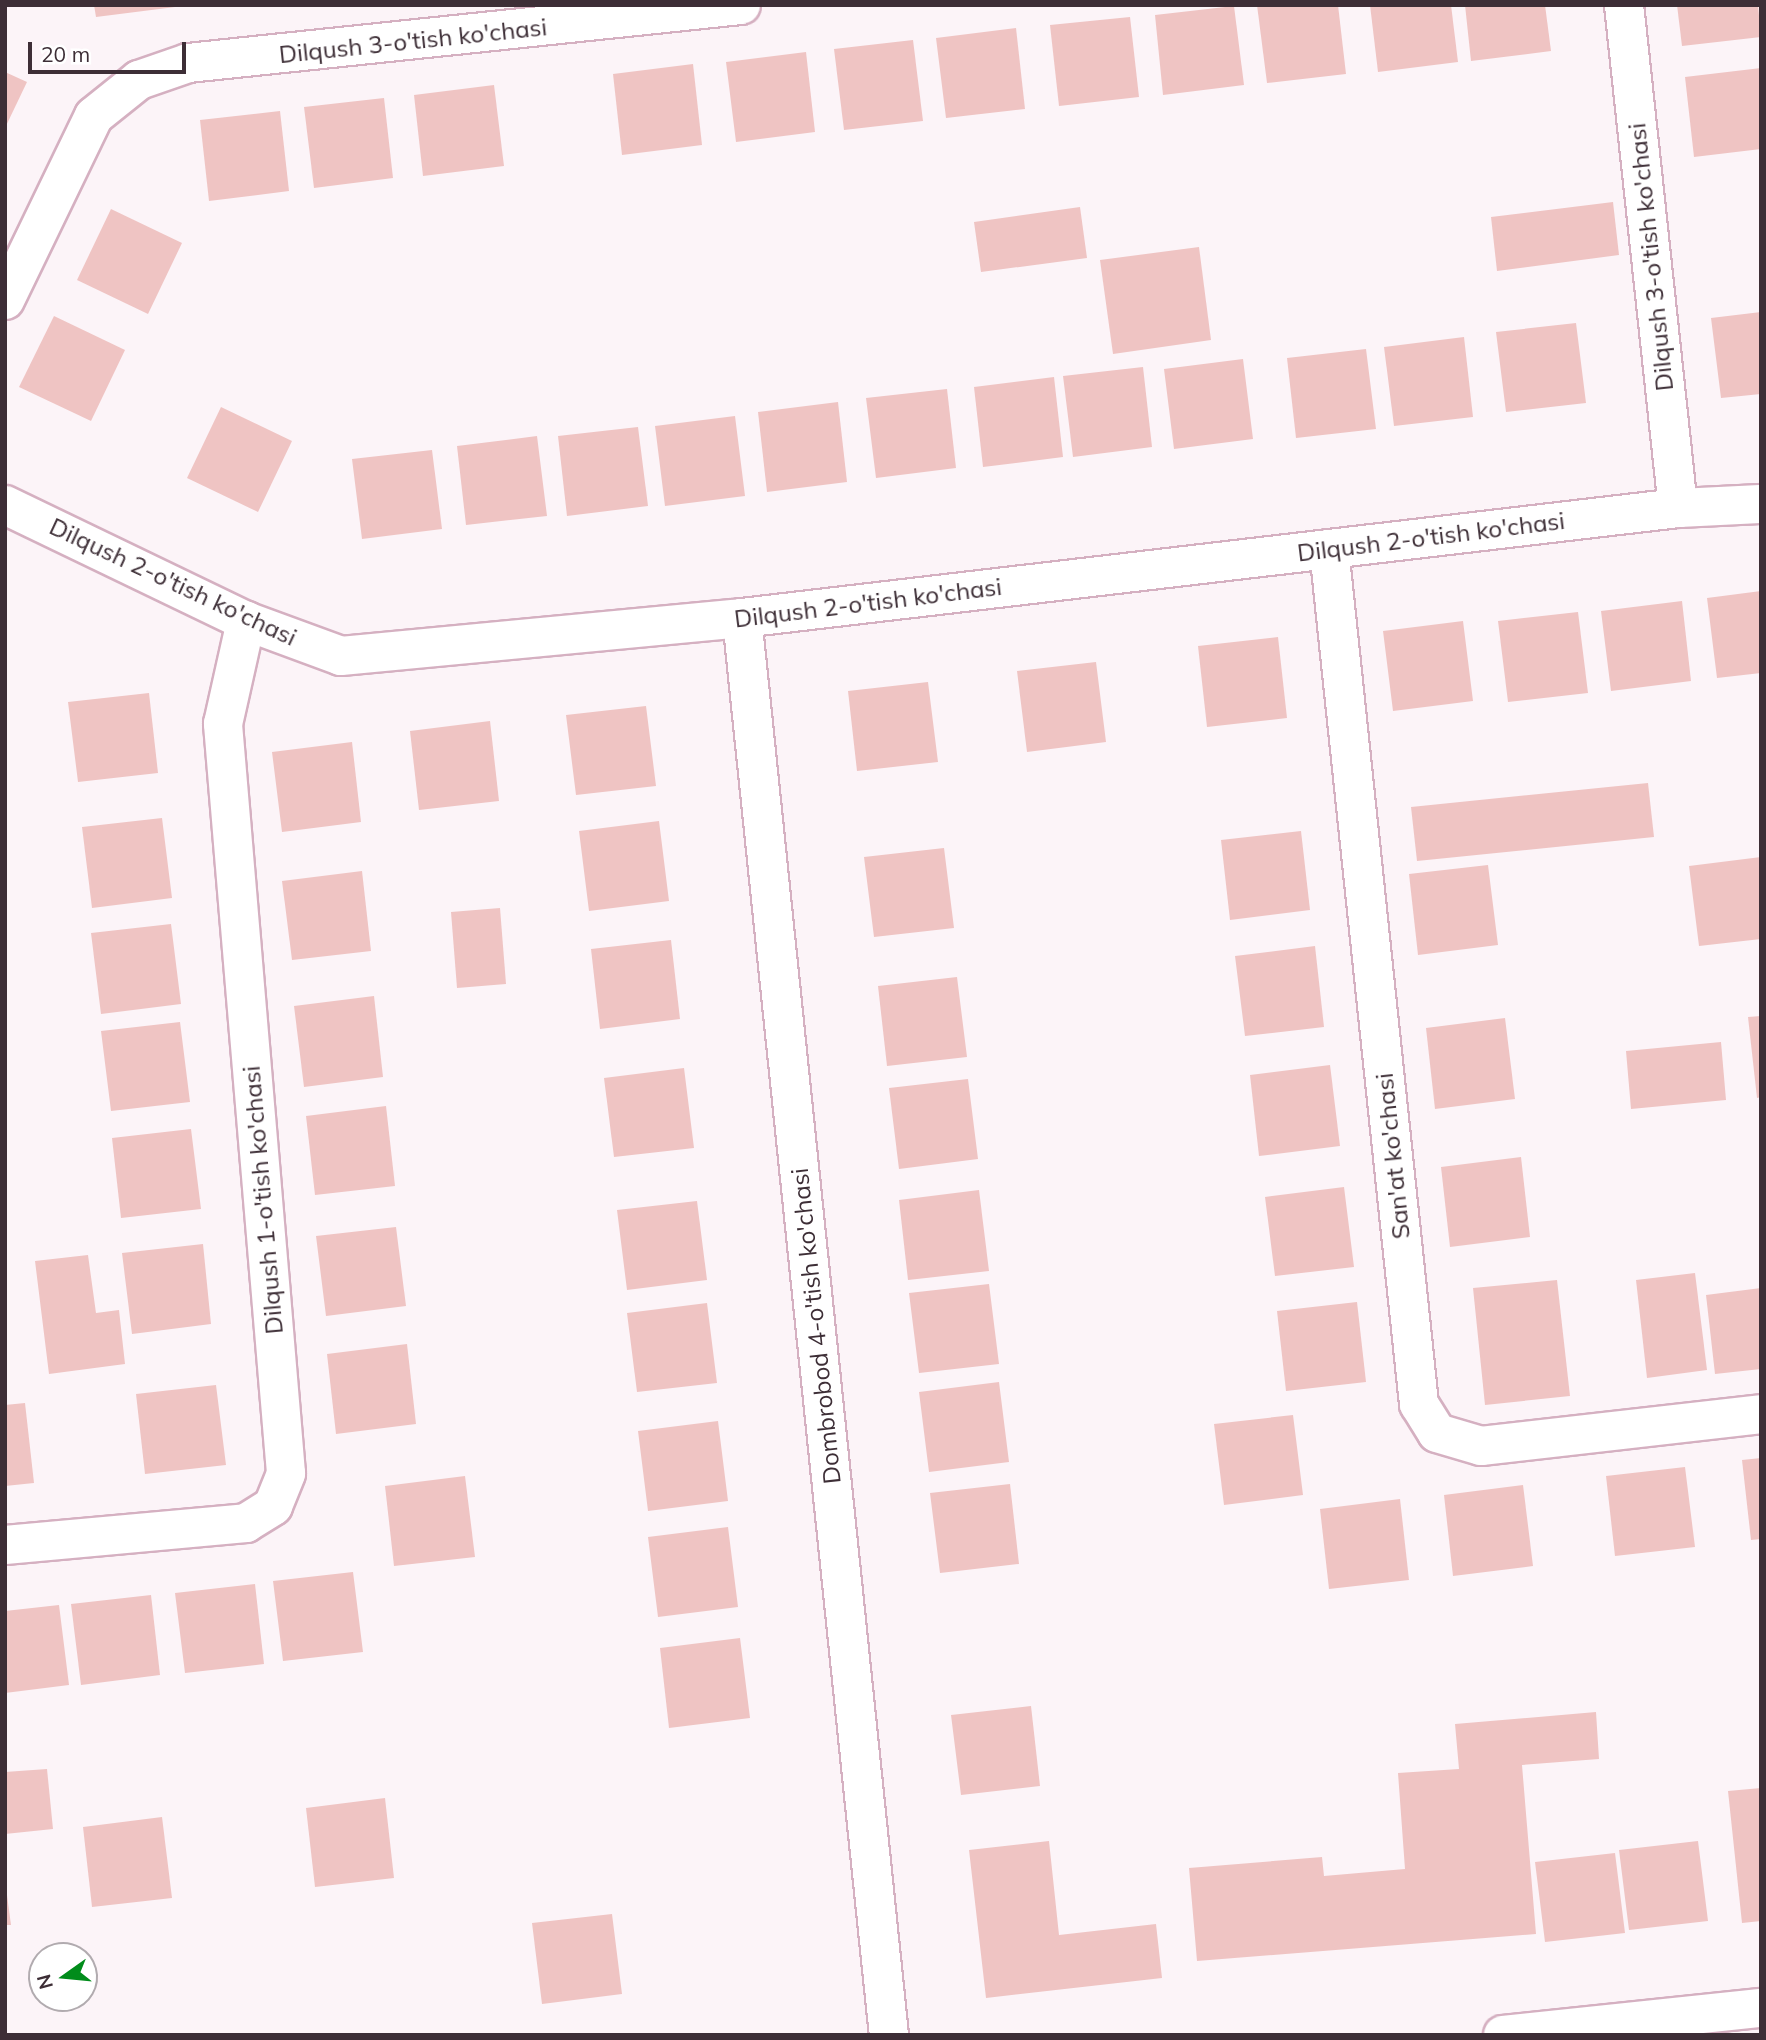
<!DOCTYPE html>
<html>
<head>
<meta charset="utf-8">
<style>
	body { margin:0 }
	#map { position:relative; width:1766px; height:2040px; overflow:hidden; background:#fcf4f8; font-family:Mulish,sans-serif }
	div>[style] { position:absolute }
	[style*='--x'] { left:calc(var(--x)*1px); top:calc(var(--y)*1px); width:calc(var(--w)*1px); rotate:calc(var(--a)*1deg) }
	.building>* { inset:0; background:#efc4c3 }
	.roads { filter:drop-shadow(2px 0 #d5b0c1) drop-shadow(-2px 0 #d5b0c1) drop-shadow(0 2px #d5b0c1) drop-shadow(0 -2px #d5b0c1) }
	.minor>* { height:38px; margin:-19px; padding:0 19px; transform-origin:19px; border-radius:19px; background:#fff }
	span { translate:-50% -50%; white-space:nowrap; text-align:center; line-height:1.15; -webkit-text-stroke:7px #fff; paint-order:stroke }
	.street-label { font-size:24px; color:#3d2e36 }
	.frame { position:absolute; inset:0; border:7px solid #3d2e36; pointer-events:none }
	.north { position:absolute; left:28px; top:1942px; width:70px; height:70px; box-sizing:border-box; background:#fff; border:2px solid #b1abaf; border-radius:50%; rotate:255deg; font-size:19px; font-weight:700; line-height:28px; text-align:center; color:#3d2e36 }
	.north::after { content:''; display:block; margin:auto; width:24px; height:32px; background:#018c1b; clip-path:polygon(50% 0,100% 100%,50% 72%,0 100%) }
	.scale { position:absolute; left:28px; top:42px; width:158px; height:32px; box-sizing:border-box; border:4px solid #3d2e36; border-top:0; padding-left:9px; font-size:21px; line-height:24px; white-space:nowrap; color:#3d2e36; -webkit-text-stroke:5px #fff; paint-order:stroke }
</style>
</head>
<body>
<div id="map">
	<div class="building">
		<div style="clip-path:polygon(94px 5px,174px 5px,175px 7px,96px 17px)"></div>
		<div style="clip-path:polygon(1257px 5px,1338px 5px,1346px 74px,1267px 83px)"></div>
		<div style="clip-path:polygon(1370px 5px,1451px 5px,1458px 62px,1378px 72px)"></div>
		<div style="clip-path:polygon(1465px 5px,1545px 5px,1551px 51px,1471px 61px)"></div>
		<div style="clip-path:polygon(1677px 5px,1758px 5px,1761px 37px,1682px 46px)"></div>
		<div style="clip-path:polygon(1234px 6px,1244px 85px,1163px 95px,1155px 15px)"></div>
		<div style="clip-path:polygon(1130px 17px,1139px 97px,1059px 106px,1050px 25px)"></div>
		<div style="clip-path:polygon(1016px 28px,1025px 109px,946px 118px,936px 38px)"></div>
		<div style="clip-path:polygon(913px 40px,923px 121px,844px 130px,834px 49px)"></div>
		<div style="clip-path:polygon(806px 52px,815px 132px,736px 142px,726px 62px)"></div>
		<div style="clip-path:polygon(693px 64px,702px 145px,622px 155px,613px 74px)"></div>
		<div style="clip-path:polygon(1761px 68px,1761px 149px,1694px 157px,1685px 77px)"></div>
		<div style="clip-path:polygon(5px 72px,27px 82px,5px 128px)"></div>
		<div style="clip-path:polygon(494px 85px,504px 166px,423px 176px,414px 95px)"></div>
		<div style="clip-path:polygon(384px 98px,393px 178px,314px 188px,304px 107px)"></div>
		<div style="clip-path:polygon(280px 111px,289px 191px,209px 201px,200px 120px)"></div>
		<div style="clip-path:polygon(1613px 202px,1619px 255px,1497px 271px,1491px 217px)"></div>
		<div style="clip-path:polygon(1080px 207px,1087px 258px,981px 272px,974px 222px)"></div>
		<div style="clip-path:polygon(111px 209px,182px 243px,148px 314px,77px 280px)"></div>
		<div style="clip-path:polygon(1199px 247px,1211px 340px,1113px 354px,1100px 260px)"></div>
		<div style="clip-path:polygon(1761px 312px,1761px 394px,1721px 398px,1711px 318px)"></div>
		<div style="clip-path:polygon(54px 316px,125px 350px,91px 421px,19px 387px)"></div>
		<div style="clip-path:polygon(1576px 323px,1586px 403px,1506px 412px,1496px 332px)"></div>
		<div style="clip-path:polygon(1464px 337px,1473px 417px,1394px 426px,1384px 347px)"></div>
		<div style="clip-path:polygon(1366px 349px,1376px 429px,1296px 438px,1287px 358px)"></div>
		<div style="clip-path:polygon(1243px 359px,1253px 439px,1174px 449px,1164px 369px)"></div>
		<div style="clip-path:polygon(1143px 367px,1152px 447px,1073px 457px,1063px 376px)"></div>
		<div style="clip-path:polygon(1054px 377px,1063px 457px,983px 467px,974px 387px)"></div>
		<div style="clip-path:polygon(947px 389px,956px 468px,876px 478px,866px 398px)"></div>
		<div style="clip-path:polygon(838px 402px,847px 482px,767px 492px,758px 412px)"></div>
		<div style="clip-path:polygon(221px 407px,292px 441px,258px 512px,187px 478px)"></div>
		<div style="clip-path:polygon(735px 416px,745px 496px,665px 506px,655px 426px)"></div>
		<div style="clip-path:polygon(638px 427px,648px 506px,567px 516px,558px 436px)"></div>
		<div style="clip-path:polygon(537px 436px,547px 516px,466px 525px,457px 446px)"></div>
		<div style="clip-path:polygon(432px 450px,442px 529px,362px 539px,352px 459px)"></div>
		<div style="clip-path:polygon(1761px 591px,1761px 673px,1717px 678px,1707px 598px)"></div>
		<div style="clip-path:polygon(1682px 601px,1691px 681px,1611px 691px,1601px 611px)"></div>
		<div style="clip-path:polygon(1578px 612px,1588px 693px,1508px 702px,1498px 621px)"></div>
		<div style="clip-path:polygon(1463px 621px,1473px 701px,1393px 711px,1383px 631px)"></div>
		<div style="clip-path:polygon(1278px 637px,1287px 718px,1207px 727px,1198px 646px)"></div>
		<div style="clip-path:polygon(1096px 662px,1106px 742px,1027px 752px,1017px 671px)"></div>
		<div style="clip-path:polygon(928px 682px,938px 762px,857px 771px,848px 691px)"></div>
		<div style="clip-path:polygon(149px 693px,158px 773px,78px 782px,68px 702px)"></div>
		<div style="clip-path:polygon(646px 706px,656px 786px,576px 795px,566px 715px)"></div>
		<div style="clip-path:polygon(490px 721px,499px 801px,419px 810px,410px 731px)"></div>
		<div style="clip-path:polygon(352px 742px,361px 822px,282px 832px,272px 752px)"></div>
		<div style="clip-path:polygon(1648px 783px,1654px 837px,1417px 861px,1411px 807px)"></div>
		<div style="clip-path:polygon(162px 818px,172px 898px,92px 908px,82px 827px)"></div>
		<div style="clip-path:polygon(659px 821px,669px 901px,589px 911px,579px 831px)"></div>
		<div style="clip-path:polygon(1301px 831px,1310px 910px,1230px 920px,1221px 840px)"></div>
		<div style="clip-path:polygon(944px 848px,954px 928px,874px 937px,864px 857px)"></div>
		<div style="clip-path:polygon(1761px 857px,1761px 939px,1699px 946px,1689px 866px)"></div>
		<div style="clip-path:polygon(1488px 865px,1498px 945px,1418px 955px,1409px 874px)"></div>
		<div style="clip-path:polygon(362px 871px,371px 951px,292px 960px,282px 881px)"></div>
		<div style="clip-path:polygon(500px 908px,506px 984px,457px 988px,451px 912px)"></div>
		<div style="clip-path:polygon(171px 924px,181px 1004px,101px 1014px,91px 933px)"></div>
		<div style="clip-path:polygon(671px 940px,680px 1019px,600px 1029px,591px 949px)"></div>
		<div style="clip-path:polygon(1315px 946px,1324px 1027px,1245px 1036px,1235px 956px)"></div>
		<div style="clip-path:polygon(957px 977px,967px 1057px,887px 1066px,878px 986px)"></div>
		<div style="clip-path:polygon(374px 996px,383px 1077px,304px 1087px,294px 1006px)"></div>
		<div style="clip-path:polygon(1761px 1016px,1761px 1097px,1757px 1098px,1748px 1017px)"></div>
		<div style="clip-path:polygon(1505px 1018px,1515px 1099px,1435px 1109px,1426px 1028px)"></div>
		<div style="clip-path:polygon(180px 1022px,190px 1102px,111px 1111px,101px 1031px)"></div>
		<div style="clip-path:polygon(1721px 1042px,1726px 1100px,1631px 1109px,1626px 1051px)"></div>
		<div style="clip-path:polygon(1330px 1065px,1340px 1146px,1259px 1156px,1250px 1075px)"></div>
		<div style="clip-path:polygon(684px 1068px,694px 1148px,614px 1157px,604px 1078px)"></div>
		<div style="clip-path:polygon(968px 1079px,978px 1159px,899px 1169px,889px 1088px)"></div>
		<div style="clip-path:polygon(386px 1106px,395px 1186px,315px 1195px,306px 1116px)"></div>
		<div style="clip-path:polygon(191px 1129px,201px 1209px,121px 1218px,112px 1138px)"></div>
		<div style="clip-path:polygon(1521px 1157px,1530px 1237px,1450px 1247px,1441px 1167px)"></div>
		<div style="clip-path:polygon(1344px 1187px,1354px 1267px,1275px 1276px,1265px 1197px)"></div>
		<div style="clip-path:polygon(979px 1190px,989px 1271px,908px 1280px,899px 1200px)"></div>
		<div style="clip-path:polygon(697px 1201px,707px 1280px,627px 1290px,617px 1210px)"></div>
		<div style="clip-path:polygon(396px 1227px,406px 1306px,326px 1316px,316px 1236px)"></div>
		<div style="clip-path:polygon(203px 1244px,211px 1324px,132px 1334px,122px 1253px)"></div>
		<div style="clip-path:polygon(88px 1255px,96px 1313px,119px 1310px,125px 1364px,49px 1374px,35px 1261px)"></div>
		<div style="clip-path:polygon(1695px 1273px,1707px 1370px,1647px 1378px,1636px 1280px)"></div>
		<div style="clip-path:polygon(1557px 1280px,1570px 1396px,1485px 1405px,1473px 1288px)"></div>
		<div style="clip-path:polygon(989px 1284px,999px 1364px,919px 1373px,909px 1293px)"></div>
		<div style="clip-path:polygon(1761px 1288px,1761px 1369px,1715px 1374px,1706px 1295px)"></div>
		<div style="clip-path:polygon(1357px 1302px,1366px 1382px,1286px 1391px,1277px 1311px)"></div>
		<div style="clip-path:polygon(707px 1303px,717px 1383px,637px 1392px,627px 1313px)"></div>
		<div style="clip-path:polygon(407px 1344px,416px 1424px,336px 1434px,327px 1354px)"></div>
		<div style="clip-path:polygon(999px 1382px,1009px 1462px,929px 1472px,919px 1392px)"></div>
		<div style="clip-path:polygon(216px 1385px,226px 1465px,145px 1474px,136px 1394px)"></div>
		<div style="clip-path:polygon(25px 1403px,34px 1483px,5px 1486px,5px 1405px)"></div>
		<div style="clip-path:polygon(1293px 1415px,1303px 1495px,1224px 1505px,1214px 1424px)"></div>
		<div style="clip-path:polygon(718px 1421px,728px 1501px,648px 1511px,638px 1431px)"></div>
		<div style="clip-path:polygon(1761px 1458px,1761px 1539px,1751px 1540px,1742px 1460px)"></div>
		<div style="clip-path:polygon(1685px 1467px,1695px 1547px,1615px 1556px,1606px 1476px)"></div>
		<div style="clip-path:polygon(465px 1476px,475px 1557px,394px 1566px,385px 1486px)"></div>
		<div style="clip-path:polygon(1010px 1484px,1019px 1564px,940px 1573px,930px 1493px)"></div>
		<div style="clip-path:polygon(1523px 1485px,1533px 1566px,1453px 1576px,1444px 1495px)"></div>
		<div style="clip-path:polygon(1400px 1499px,1409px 1580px,1329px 1589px,1320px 1509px)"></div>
		<div style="clip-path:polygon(728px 1527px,738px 1607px,658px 1617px,648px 1537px)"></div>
		<div style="clip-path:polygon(353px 1572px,363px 1652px,283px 1661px,273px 1581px)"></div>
		<div style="clip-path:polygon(255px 1584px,264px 1664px,185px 1673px,175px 1593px)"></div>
		<div style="clip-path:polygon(151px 1595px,160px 1675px,81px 1685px,71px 1604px)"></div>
		<div style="clip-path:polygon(59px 1605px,69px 1685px,5px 1693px,5px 1611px)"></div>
		<div style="clip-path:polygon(740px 1638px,750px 1718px,669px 1728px,660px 1648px)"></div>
		<div style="clip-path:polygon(1031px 1706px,1040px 1786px,961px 1795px,951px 1715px)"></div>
		<div style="clip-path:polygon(1596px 1712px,1599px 1759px,1522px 1765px,1536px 1934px,1197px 1961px,1189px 1868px,1322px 1857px,1324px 1876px,1405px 1869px,1398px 1773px,1459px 1769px,1455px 1724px)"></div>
		<div style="clip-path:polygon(47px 1769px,53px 1829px,5px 1834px,5px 1772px)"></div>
		<div style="clip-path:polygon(1761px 1788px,1761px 1921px,1742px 1923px,1728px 1791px)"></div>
		<div style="clip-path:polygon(385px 1798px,394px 1878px,315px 1887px,306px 1808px)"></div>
		<div style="clip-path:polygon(162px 1817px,172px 1898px,92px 1907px,83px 1827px)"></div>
		<div style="clip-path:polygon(1049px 1841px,1059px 1935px,1156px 1924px,1162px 1978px,986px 1998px,969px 1850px)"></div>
		<div style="clip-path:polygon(1698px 1841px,1708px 1921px,1629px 1930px,1619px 1850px)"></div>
		<div style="clip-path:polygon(1615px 1853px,1625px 1933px,1545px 1942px,1535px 1862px)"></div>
		<div style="clip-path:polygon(5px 1880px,11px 1925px,5px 1925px)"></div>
		<div style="clip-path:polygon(612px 1914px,622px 1994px,542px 2004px,532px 1923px)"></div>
	</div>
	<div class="roads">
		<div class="minor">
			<div style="--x:1624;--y:5;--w:506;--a:83.87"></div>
			<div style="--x:5;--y:300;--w:204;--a:-64.2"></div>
			<div style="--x:94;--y:116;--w:58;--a:-38.7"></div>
			<div style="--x:139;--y:80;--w:52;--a:-19.1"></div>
			<div style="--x:188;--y:63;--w:556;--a:-5.99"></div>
			<div style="--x:5;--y:505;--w:267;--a:25.7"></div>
			<div style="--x:246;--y:621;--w:101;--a:20.2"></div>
			<div style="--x:341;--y:656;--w:403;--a:-5.4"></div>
			<div style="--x:742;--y:618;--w:942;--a:-6.7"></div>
			<div style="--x:1678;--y:508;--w:83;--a:-2.8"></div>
			<div style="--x:1329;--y:549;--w:860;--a:83.99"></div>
			<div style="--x:1419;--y:1404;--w:34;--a:58"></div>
			<div style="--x:1437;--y:1433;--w:46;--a:16.5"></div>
			<div style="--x:1481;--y:1446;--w:282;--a:-6.5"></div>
			<div style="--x:742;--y:618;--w:1425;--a:84.08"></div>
			<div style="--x:5;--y:1545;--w:242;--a:-5.2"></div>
			<div style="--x:246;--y:1523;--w:32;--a:-32"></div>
			<div style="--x:273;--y:1506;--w:35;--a:-68"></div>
			<div style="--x:286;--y:1473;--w:752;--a:-94.81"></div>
			<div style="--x:223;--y:724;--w:106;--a:-77.4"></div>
			<div style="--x:1503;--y:2035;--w:259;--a:-6"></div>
		</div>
	</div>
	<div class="street-label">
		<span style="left:413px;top:41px;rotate:-6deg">Dilqush 3-o'tish ko'chasi</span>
		<span style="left:1651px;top:257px;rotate:-96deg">Dilqush 3-o'tish ko'chasi</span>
		<span style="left:1431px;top:537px;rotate:-7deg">Dilqush 2-o'tish ko'chasi</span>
		<span style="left:173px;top:582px;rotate:25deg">Dilqush 2-o'tish ko'chasi</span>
		<span style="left:868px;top:603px;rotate:-7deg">Dilqush 2-o'tish ko'chasi</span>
		<span style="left:1393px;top:1156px;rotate:-96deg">San'at ko'chasi</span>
		<span style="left:263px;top:1200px;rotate:-95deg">Dilqush 1-o'tish ko'chasi</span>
		<span style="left:816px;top:1326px;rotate:-96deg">Dombrobod 4-o'tish ko'chasi</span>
	</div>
	<div class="frame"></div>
	<div class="north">N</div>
	<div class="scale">20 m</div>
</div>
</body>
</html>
